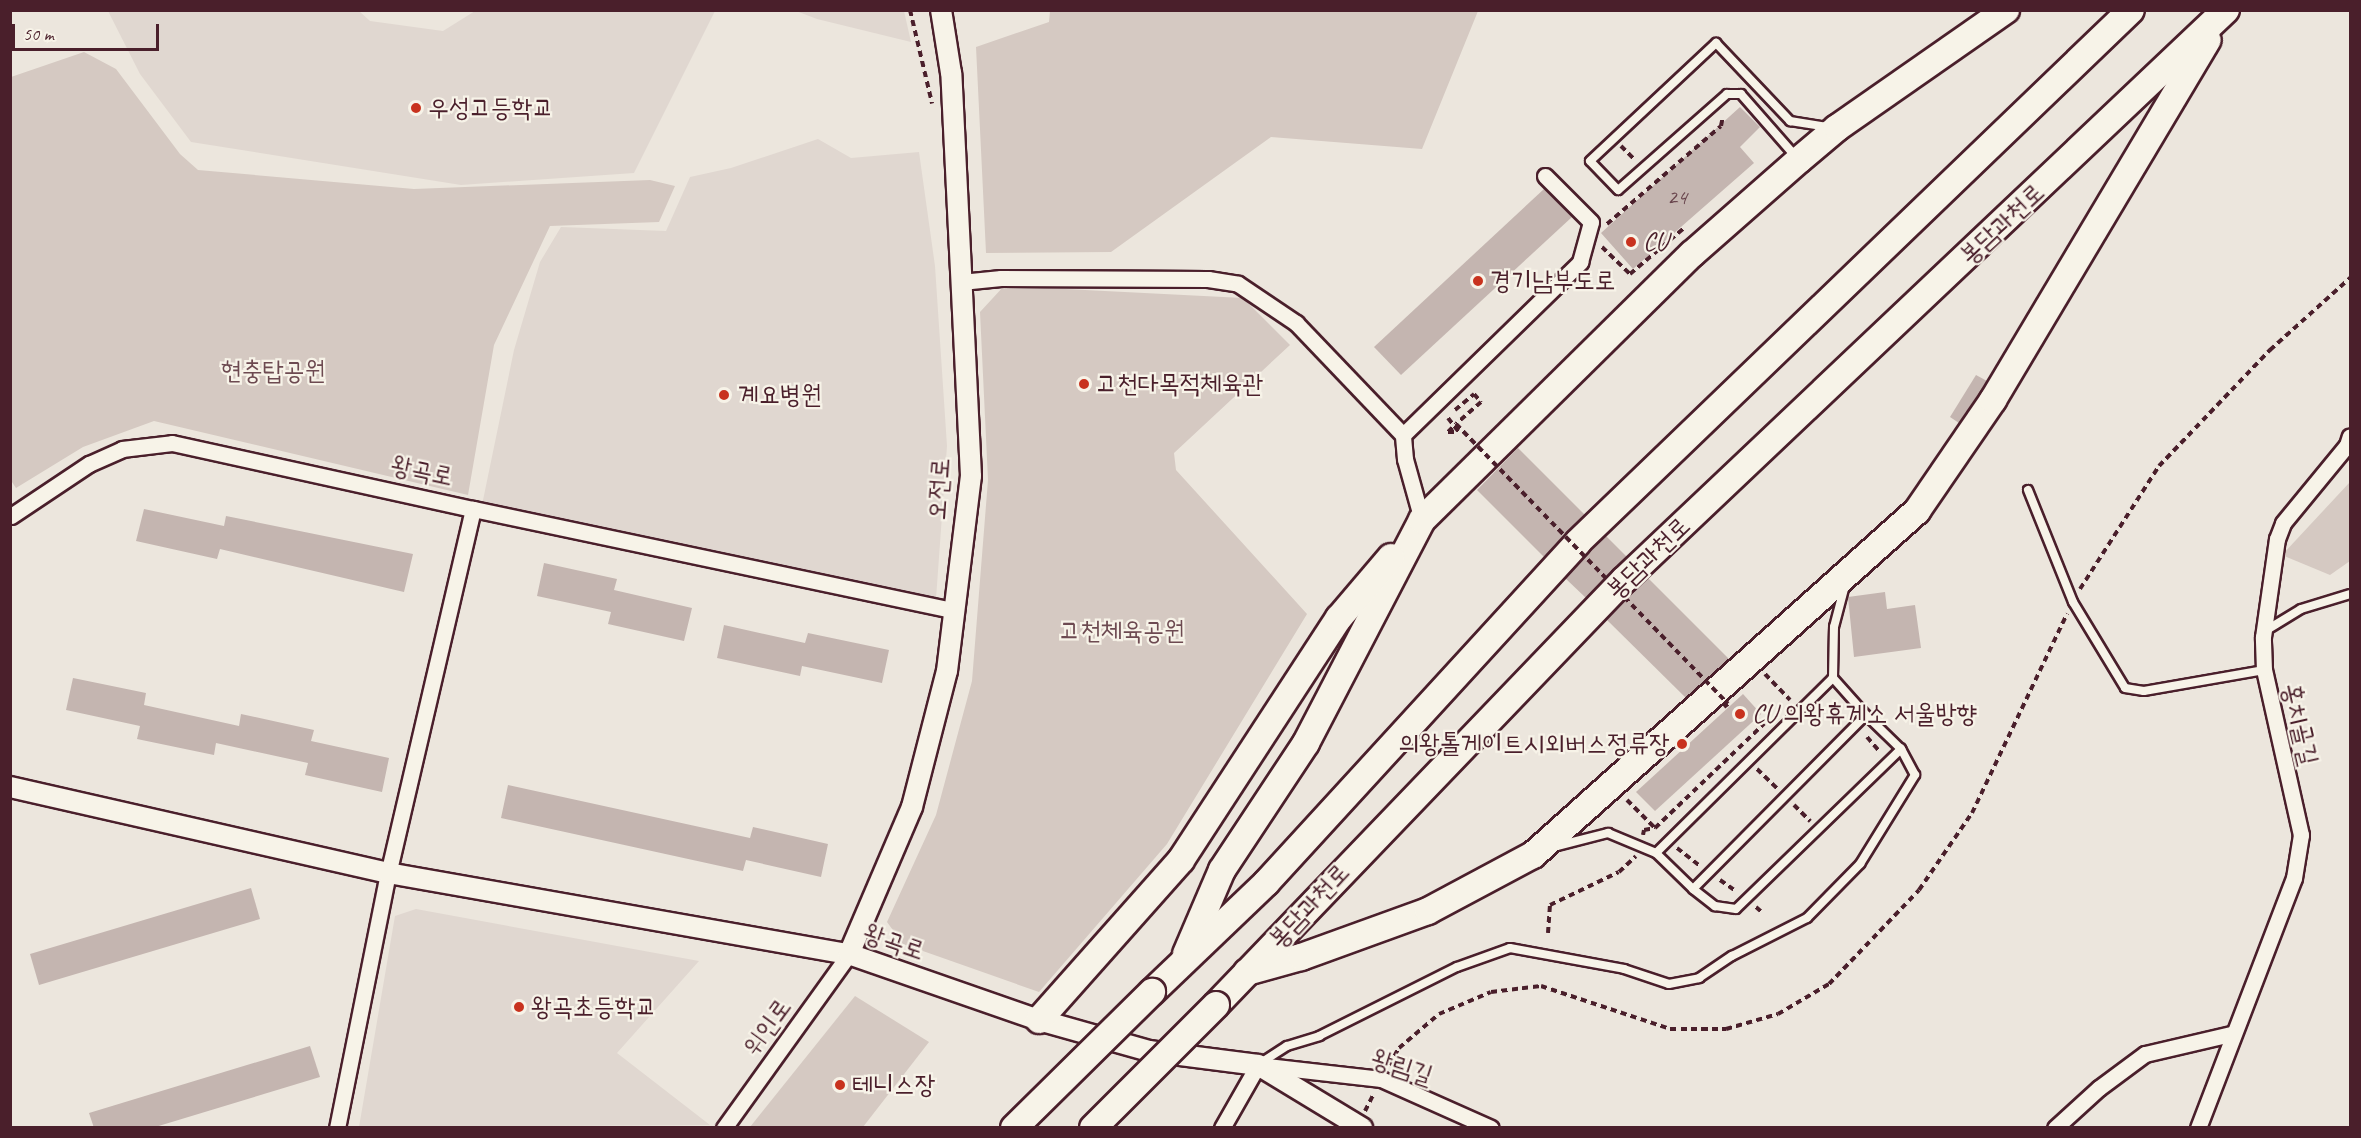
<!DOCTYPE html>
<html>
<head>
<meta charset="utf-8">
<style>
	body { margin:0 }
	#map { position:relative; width:2361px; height:1138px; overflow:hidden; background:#ece6dd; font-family:Caveat,"Poor Story",sans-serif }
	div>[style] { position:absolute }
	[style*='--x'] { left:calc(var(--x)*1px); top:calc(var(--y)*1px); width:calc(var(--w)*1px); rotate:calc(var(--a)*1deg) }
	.built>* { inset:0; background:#e0d7d0 }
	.green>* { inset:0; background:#d5c9c2 }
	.building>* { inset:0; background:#c4b5b0 }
	.path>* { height:4px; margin-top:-2px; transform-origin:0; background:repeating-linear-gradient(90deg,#4a1f2b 0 6px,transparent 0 10.5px) }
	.roads { filter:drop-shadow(2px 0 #4a1f2b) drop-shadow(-2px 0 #4a1f2b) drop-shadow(0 2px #4a1f2b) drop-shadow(0 -2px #4a1f2b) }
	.service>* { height:8px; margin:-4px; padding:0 4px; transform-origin:4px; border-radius:4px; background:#f7f3e8 }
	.minor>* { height:15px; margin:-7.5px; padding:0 7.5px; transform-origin:7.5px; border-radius:7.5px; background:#f7f3e8 }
	.tertiary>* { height:20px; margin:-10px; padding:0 10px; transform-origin:10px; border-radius:10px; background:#f7f3e8 }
	.trunk>* { height:26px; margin:-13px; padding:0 13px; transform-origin:13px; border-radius:13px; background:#f7f3e8 }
	.path-bridge>* { height:4px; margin-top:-2px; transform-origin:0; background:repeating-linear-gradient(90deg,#4a1f2b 0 6px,transparent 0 10.5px) }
	.bridges { filter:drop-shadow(2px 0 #4a1f2b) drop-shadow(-2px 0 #4a1f2b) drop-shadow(0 2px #4a1f2b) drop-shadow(0 -2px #4a1f2b) }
	.trunk-bridge>* { height:26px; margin:-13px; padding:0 13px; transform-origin:13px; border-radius:13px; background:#f7f3e8 }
	.dots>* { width:16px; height:16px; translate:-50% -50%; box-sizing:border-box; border:3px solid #f7f3e8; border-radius:50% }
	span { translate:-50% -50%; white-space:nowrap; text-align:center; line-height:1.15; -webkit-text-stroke:4.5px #f7f3e8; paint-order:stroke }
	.number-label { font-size:22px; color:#68444c }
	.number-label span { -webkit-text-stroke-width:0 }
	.poi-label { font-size:26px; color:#4a1f2b }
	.left { translate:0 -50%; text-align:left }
	.right { translate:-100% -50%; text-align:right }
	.street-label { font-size:26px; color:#4a1f2b }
	.park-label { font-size:26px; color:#6d4a51 }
	.frame { position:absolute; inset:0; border:12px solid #4a1f2b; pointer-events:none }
	.scale { position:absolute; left:12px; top:24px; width:147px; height:27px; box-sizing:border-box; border:3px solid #4a1f2b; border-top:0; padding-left:8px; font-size:18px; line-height:21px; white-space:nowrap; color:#4a1f2b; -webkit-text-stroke:4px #f7f3e8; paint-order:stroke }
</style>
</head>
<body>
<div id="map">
	<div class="built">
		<div style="clip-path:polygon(108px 11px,359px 11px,370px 21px,443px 31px,475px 11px,715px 11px,634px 173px,461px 185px,191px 142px,140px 74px)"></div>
		<div style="clip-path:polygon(796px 11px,904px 11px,911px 42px,817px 19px)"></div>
		<div style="clip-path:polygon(818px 139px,851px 158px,919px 152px,935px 266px,947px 446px,936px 599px,482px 505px,514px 350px,540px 262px,561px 227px,666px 231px,690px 177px,731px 168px)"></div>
		<div style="clip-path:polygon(416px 909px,699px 961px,617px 1053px,710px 1125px,359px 1127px,395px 916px)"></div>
	</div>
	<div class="green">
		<div style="clip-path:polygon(1050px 11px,1050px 10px,1478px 11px,1422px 149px,1271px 137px,1111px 252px,986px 253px,976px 47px,1049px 22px)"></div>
		<div style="clip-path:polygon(84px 52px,116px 69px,180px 154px,198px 170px,414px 189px,650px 180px,675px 186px,659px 222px,550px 226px,494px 345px,468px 495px,154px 421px,83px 447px,16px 488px,10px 479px,11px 77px)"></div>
		<div style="clip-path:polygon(1004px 286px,1243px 298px,1290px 345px,1174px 453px,1176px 470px,1307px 614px,1167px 844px,1039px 992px,903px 944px,887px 922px,936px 815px,972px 681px,988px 480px,980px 312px)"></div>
		<div style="clip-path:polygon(2350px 482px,2350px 561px,2330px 575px,2282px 555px)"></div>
		<div style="clip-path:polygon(855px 996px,929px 1042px,863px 1127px,750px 1127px)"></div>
	</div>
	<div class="building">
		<div style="clip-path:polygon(1740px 107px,1760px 127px,1740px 147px,1754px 163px,1633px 269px,1601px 233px)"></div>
		<div style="clip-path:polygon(1544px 189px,1572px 217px,1401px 375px,1374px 347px)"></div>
		<div style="clip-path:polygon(1976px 375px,1987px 381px,1959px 423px,1950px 417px)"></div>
		<div style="clip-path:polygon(1518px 448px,1585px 515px,1544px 557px,1477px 490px)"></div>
		<div style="clip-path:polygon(144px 509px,224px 526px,226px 516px,413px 554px,404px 592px,220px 549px,217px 559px,136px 541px)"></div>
		<div style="clip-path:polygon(1606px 536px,1627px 557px,1586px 598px,1565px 578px)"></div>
		<div style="clip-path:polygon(544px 563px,617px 579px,614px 590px,692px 608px,684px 641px,608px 624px,611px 612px,537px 596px)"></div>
		<div style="clip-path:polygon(1648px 578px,1729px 659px,1686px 698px,1607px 620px)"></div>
		<div style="clip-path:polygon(1885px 592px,1887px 609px,1915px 605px,1921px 648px,1854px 657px,1848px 597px)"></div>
		<div style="clip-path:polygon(724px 625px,805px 643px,808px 633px,889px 650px,882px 683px,802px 666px,800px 676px,717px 658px)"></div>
		<div style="clip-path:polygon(73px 678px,146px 693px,144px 705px,239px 726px,241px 714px,314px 730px,311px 741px,389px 758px,382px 792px,305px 775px,308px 763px,216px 743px,214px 755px,137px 739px,140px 726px,66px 710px)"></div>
		<div style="clip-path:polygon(1743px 694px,1761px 714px,1655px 811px,1636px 792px)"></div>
		<div style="clip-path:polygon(508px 785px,750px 838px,753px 827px,828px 844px,821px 877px,746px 860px,743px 871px,501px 818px)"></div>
		<div style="clip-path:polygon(251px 888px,260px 919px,39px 985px,30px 954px)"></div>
		<div style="clip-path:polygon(310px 1046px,320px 1077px,152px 1128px,94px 1128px,89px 1113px)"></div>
	</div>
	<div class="path">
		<div style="--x:910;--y:10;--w:96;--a:76.7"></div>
		<div style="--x:1621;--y:146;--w:20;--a:45"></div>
		<div style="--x:1607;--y:224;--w:150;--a:-40.7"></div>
		<div style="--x:1721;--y:126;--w:10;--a:-79"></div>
		<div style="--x:1602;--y:247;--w:39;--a:44"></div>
		<div style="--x:1630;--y:274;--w:71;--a:-40.4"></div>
		<div style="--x:1455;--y:410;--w:25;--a:-40"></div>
		<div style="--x:1474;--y:394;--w:11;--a:49"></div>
		<div style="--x:1481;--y:402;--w:33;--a:139"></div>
		<div style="--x:1448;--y:418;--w:18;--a:52"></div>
		<div style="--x:1448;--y:432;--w:10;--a:0"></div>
		<div style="--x:2080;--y:589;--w:146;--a:-57.3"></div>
		<div style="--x:2159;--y:466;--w:161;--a:-46.3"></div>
		<div style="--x:2270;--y:350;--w:108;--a:-42"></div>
		<div style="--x:1765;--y:674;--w:36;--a:46"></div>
		<div style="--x:1867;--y:737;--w:20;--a:49"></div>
		<div style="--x:1757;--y:769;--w:29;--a:44"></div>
		<div style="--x:1627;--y:800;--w:41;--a:45"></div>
		<div style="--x:1794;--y:805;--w:23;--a:45"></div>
		<div style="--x:1643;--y:835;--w:5;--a:-79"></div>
		<div style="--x:1644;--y:830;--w:11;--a:-10"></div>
		<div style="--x:1655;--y:828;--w:151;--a:-43.7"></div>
		<div style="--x:1677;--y:848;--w:28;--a:38"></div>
		<div style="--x:1720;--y:880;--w:19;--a:35"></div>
		<div style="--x:1756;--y:907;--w:9;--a:41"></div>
		<div style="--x:1548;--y:933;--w:28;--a:-86"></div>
		<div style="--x:1550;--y:905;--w:76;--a:-25.6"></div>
		<div style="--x:1619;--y:872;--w:23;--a:-43"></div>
		<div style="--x:1389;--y:1065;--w:20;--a:-60"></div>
		<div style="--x:1399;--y:1048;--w:52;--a:-40.4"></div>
		<div style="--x:1439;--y:1014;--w:56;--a:-22.9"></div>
		<div style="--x:1491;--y:992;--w:50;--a:-6.8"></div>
		<div style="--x:1541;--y:986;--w:136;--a:18.4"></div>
		<div style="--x:1670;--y:1029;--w:56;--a:0"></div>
		<div style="--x:1726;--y:1029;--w:54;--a:-16.1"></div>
		<div style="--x:1778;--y:1014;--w:59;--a:-30.5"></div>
		<div style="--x:1829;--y:984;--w:130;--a:-46.2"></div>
		<div style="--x:1919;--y:890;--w:93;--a:-55.5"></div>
		<div style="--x:1972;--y:813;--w:221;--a:-64.5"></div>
		<div style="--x:1365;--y:1111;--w:20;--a:-63"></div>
	</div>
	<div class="roads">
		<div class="service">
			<div style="--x:1797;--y:158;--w:85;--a:-131.2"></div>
			<div style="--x:1741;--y:94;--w:14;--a:180"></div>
			<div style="--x:1727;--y:94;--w:145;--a:138.6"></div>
			<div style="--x:1618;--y:190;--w:40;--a:-134"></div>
			<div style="--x:1590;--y:161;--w:173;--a:-43.1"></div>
			<div style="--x:1716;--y:43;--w:108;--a:46.5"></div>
			<div style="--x:1790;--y:121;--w:39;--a:9"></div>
			<div style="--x:2028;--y:490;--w:121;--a:68.1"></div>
			<div style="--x:2073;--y:602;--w:100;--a:58.8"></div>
			<div style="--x:2125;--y:688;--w:19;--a:9"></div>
			<div style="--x:2144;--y:691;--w:122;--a:-9.9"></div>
			<div style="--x:2265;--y:631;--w:42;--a:-31.4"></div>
			<div style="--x:2301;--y:609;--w:51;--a:-17"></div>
			<div style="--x:1557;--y:846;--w:53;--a:-14.3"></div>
			<div style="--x:1608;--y:833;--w:52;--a:22.6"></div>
			<div style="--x:1656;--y:853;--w:52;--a:44.2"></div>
			<div style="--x:1693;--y:889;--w:245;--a:-45.2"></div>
			<div style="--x:1866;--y:715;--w:50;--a:-131.7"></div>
			<div style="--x:1833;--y:678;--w:51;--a:-88.9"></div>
			<div style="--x:1834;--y:627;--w:43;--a:-75.3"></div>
			<div style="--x:1656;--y:853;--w:249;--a:-44.7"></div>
			<div style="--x:1693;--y:889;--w:28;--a:38"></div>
			<div style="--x:1715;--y:906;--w:21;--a:8"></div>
			<div style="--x:1736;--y:909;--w:230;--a:-44.1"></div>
			<div style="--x:1259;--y:1064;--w:33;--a:-33"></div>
			<div style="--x:1287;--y:1046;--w:34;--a:-17"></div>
			<div style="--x:1319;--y:1036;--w:154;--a:-26.6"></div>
			<div style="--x:1457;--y:967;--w:56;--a:-19.7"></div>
			<div style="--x:1510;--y:948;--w:116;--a:10.4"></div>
			<div style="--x:1624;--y:969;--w:47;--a:18.4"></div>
			<div style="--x:1669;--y:984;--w:31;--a:-11"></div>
			<div style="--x:1699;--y:978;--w:40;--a:-34"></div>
			<div style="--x:1732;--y:956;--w:84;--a:-26.9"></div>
			<div style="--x:1807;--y:918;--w:76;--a:-45.5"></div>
			<div style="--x:1860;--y:864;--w:105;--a:-58.3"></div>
			<div style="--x:1915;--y:775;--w:30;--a:-118"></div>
			<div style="--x:1901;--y:749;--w:49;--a:-135.8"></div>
		</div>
		<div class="minor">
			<div style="--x:961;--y:282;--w:40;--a:-5.7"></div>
			<div style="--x:1001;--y:278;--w:207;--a:0.3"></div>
			<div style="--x:1208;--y:279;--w:30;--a:9"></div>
			<div style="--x:1238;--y:284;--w:70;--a:33.9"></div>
			<div style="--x:1296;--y:323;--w:155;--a:46.3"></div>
			<div style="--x:473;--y:509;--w:491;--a:11.9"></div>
			<div style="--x:11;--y:516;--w:94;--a:-33.7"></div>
			<div style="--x:89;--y:464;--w:36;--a:-24"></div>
			<div style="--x:122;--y:449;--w:50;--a:-6.8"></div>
			<div style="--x:172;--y:443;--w:308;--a:12.4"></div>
			<div style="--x:473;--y:509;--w:374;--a:103.1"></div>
			<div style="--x:388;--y:873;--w:260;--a:101.3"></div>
			<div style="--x:1422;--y:520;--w:63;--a:-105.6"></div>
			<div style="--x:1405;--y:459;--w:24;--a:-95"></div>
			<div style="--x:1403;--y:435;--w:248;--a:-44.3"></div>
			<div style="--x:1580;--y:262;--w:41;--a:-74.6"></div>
			<div style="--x:1591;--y:222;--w:65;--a:-135"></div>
			<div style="--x:724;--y:1128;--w:214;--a:-54.3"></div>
			<div style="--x:1222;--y:1128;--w:73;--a:-60.3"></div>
			<div style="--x:1258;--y:1065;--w:124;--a:6.5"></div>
			<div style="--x:1381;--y:1079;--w:120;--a:24"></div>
			<div style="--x:2055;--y:1128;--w:59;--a:-42.3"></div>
			<div style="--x:2099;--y:1088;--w:57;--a:-36.5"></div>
			<div style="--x:2145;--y:1054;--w:88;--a:-13.1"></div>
			<div style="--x:2198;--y:1128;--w:268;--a:-69"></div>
			<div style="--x:2294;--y:878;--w:44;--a:-80.8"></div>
			<div style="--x:2301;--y:835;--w:169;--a:-102.6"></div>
			<div style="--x:2264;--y:670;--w:33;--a:-92"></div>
			<div style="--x:2263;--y:637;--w:99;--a:-81.9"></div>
			<div style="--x:2277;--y:539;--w:17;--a:-69"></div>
			<div style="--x:2283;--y:523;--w:101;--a:-50.6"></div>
			<div style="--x:2347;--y:445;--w:9;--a:-72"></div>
		</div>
		<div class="tertiary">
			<div style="--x:10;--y:787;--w:388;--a:12.8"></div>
			<div style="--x:388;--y:873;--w:468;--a:10"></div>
			<div style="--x:849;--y:954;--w:201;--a:19.2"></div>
			<div style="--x:1039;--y:1020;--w:114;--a:15.7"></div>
			<div style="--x:1149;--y:1051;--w:110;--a:7.3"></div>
			<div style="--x:1258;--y:1065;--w:122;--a:31.2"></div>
			<div style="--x:849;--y:954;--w:160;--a:-66.8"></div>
			<div style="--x:912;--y:807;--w:140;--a:-75.6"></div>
			<div style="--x:947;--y:671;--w:196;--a:-83"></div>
			<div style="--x:971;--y:476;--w:403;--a:-92.8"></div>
			<div style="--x:951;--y:73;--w:64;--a:-99"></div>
		</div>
		<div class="trunk">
			<div style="--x:1186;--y:954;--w:91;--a:-66.8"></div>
			<div style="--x:1222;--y:870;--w:152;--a:-56.5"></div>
			<div style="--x:1306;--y:743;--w:251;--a:-62.5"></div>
			<div style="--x:1422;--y:520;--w:379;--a:-44.6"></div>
			<div style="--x:1692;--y:254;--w:142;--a:-41.3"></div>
			<div style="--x:1799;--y:160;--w:50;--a:-40.1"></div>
			<div style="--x:1837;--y:128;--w:206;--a:-34.9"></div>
			<div style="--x:1247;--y:972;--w:56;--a:-15.5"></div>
			<div style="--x:1301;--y:957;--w:135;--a:-19.9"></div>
			<div style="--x:1428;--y:911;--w:119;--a:-28.1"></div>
			<div style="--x:1533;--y:855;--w:516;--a:-41.86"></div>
			<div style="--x:1917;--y:511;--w:135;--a:-55.6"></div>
			<div style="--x:1993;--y:400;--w:419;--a:-59.2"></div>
			<div style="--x:1152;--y:992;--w:158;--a:-43.7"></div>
			<div style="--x:1266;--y:883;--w:462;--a:-47.5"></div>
			<div style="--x:1578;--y:542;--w:767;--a:-43.89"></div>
			<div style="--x:1216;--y:1005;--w:589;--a:-46.17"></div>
			<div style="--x:1624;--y:580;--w:829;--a:-43.44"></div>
			<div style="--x:1039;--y:1020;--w:214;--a:-48.4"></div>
			<div style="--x:1181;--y:860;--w:289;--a:-56.9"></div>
			<div style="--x:1339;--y:618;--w:80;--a:-49.6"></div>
		</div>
	</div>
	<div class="path-bridge">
		<div style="--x:1448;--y:432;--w:11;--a:-45"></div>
		<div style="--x:1456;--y:424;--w:390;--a:45.8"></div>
		<div style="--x:1728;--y:704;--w:5;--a:143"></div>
	</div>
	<div class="bridges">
		<div class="trunk-bridge">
			<div style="--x:1014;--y:1128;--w:194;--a:-44.6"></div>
			<div style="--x:1093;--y:1128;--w:174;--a:-45"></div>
		</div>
	</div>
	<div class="dots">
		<div style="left:416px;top:108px;background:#c8321e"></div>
		<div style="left:1631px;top:242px;background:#c8321e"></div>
		<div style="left:1478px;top:281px;background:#c8321e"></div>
		<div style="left:1084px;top:384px;background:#c8321e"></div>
		<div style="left:724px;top:395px;background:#c8321e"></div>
		<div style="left:1740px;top:714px;background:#c8321e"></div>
		<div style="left:1682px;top:744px;background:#c8321e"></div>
		<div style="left:519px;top:1007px;background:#c8321e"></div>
		<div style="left:840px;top:1085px;background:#c8321e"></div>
	</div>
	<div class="number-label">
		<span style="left:1677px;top:198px">24</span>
	</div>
	<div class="poi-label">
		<span class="left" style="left:428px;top:108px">우성고등학교</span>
		<span class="left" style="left:1643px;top:242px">CU</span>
		<span class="left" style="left:1490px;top:281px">경기남부도로</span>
		<span class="left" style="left:1096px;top:384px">고천다목적체육관</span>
		<span class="left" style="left:738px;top:395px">계요병원</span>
		<span class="left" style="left:1752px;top:714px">CU 의왕휴게소 서울방향</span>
		<span class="right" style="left:1670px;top:744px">의왕톨게이트시외버스정류장</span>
		<span class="left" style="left:531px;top:1007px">왕곡초등학교</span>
		<span class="left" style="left:852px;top:1085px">테니스장</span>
	</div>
	<div class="street-label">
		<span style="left:2002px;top:224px;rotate:-43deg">봉담과천로</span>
		<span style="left:422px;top:471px;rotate:12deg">왕곡로</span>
		<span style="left:939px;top:489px;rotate:-86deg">오전로</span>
		<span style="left:1648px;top:558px;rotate:-44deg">봉담과천로</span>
		<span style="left:2300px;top:724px;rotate:77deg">홍치골길</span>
		<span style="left:1309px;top:906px;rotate:-47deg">봉담과천로</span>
		<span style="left:894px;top:942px;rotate:19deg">왕곡로</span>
		<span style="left:767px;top:1027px;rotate:-54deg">위인로</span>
		<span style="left:1402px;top:1067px;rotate:18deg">왕림길</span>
	</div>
	<div class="park-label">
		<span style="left:273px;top:371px">현충탑공원</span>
		<span style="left:1122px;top:631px">고천체육공원</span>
	</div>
	<div class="frame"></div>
	<div class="scale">50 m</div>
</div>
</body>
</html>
